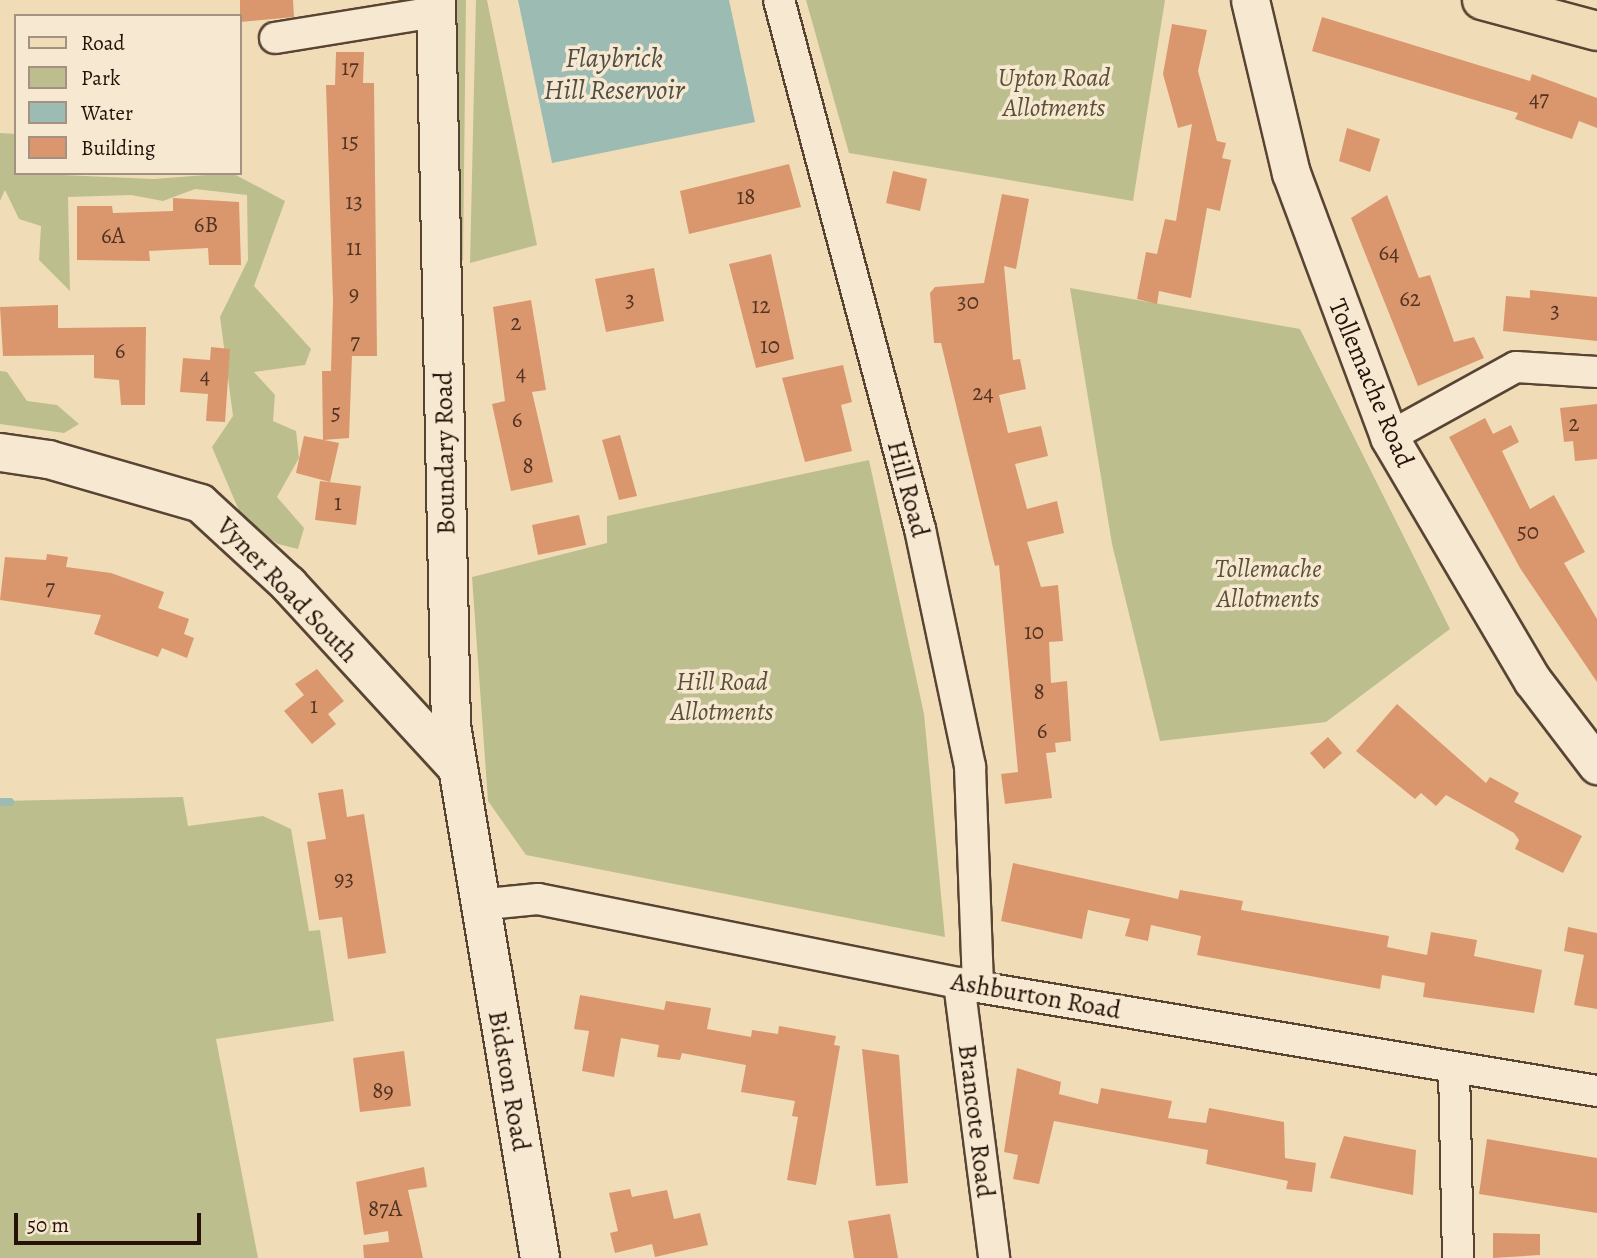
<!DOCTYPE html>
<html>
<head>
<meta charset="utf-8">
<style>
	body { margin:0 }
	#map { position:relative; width:1597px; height:1258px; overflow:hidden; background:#f1dcb8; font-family:Alegreya,serif }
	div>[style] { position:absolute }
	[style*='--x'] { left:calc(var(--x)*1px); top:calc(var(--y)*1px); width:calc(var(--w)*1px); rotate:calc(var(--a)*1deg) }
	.green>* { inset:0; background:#bcbf8d }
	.water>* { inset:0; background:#9bbbb3 }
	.stream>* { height:8px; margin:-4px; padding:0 4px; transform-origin:4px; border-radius:4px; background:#9bbbb3 }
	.building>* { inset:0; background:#da976e }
	.roads { filter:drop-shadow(2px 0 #594434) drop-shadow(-2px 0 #594434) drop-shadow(0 2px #594434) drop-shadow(0 -2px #594434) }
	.minor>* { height:30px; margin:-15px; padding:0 15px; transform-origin:15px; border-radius:15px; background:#f6e8d1 }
	.tertiary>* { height:37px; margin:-18.5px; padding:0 18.5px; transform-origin:18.5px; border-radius:18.5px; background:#f6e8d1 }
	.secondary>* { height:38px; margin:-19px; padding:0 19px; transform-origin:19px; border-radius:19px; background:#f6e8d1 }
	.primary>* { height:38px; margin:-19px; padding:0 19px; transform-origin:19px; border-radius:19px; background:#f1dcb8 }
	span { translate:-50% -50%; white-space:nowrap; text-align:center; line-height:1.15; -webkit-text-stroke:7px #f6e8d1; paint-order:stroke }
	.number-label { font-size:23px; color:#533322 }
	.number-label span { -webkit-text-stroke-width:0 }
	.park-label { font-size:26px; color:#5a4f37; font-style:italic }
	.street-label { font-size:26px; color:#261208 }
	.water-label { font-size:28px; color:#4f4d44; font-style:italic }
	.legend { position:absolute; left:14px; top:14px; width:228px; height:161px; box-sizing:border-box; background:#f6e8d1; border:2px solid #a39281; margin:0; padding:9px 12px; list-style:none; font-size:21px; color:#261208 }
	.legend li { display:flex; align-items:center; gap:14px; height:35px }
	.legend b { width:35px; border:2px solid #a39281 }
	.scale { position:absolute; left:14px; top:1213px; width:187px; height:32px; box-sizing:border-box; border:4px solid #261208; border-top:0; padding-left:9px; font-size:21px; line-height:24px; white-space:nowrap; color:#261208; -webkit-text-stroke:5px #f6e8d1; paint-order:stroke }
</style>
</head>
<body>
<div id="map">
	<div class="green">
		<div style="clip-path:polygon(453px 0,466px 0,463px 261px,451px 252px)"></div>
		<div style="clip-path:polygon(476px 0,487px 0,537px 245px,470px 263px)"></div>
		<div style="clip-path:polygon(806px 0,1165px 0,1133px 201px,849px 153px)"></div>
		<div style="clip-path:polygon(0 133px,16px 134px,16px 173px,154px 179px,232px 173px,285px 201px,254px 286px,311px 349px,305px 365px,254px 372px,275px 395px,273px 421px,296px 431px,299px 458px,277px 497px,304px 528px,298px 549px,278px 544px,243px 520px,212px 447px,233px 416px,220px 317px,248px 260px,247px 195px,195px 189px,163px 201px,131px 195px,68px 197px,70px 291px,39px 260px,41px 226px,19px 219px,5px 190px,0 201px)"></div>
		<div style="clip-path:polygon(1070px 288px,1300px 329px,1450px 629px,1326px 722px,1160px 741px,1112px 544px)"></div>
		<div style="clip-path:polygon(0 371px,7px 372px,27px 401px,57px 405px,79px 424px,64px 433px,0 424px)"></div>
		<div style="clip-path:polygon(869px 460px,924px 714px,945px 937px,526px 855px,488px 801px,472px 577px,607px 543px,607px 516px)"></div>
		<div style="clip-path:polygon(183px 797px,188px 826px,263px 816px,291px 829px,309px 931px,320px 930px,334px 1021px,216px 1039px,258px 1258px,0 1258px,0 801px)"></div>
	</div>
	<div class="water">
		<div style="clip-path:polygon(518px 0,729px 0,755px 122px,552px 163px)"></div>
	</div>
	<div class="stream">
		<div style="--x:0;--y:802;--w:10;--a:0"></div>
	</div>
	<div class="building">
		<div style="clip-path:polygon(240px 0,293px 0,294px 17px,240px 22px)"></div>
		<div style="clip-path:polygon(1322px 17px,1530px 81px,1532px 74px,1597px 98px,1597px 128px,1579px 121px,1572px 139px,1515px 119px,1518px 113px,1312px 51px)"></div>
		<div style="clip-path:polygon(1172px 24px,1207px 30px,1198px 71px,1217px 141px,1226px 143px,1222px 158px,1231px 160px,1220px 211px,1207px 208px,1191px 298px,1159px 291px,1157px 304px,1137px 299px,1146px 252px,1157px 254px,1165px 219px,1176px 221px,1192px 124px,1178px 128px,1163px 74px)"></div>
		<div style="clip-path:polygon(336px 52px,364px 52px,363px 83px,374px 83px,377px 356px,352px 356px,349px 438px,323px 440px,322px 371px,331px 371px,333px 301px,326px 85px,335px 85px)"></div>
		<div style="clip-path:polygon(1347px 128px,1380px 139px,1370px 172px,1339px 161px)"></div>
		<div style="clip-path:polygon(789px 164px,801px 207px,689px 234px,680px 191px)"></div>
		<div style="clip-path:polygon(893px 171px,927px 179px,920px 211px,886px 203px)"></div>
		<div style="clip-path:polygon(1002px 194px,1029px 199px,1016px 269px,1004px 266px,1013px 360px,1020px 359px,1026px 389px,999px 395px,1008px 433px,1041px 426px,1048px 456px,1015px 464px,1027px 509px,1057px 501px,1064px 533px,1027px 542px,1041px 587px,1058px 585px,1063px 641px,1049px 642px,1051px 683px,1067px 681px,1071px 741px,1055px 743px,1056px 752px,1046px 753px,1052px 798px,1005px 804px,1001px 774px,1018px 772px,999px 565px,995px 566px,941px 343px,934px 343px,930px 293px,935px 287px,984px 283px)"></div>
		<div style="clip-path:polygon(1387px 195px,1419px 278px,1430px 275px,1454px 342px,1474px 337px,1484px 358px,1418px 386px,1351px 218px)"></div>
		<div style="clip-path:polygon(173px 198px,239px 202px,241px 265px,209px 265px,208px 248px,149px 251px,150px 261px,77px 260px,77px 206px,112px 206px,113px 213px,173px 211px)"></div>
		<div style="clip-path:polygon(771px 254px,794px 359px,756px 368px,729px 264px)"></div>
		<div style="clip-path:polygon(654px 268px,664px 321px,606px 332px,595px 279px)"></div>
		<div style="clip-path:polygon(1530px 290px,1597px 297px,1597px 341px,1503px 331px,1506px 296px,1530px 298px)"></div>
		<div style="clip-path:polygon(531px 300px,546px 390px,532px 392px,553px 482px,511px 491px,492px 404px,505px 401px,493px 307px)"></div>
		<div style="clip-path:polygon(58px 305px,58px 328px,146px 327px,145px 405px,121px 405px,119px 380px,94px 378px,94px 355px,3px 356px,0 307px)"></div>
		<div style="clip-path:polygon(211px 347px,230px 349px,225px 422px,206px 421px,208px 394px,180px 392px,183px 358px,210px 360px)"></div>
		<div style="clip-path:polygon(843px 365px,852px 402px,841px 405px,852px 451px,805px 462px,782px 378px)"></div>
		<div style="clip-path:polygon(1597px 404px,1597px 459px,1575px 461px,1573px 441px,1564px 442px,1560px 408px)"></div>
		<div style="clip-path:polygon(1485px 418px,1493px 434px,1511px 425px,1519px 442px,1502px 451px,1530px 509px,1554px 495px,1585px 552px,1564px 563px,1597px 619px,1597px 682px,1520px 568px,1449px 437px)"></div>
		<div style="clip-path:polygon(620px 435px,637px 496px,619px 500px,602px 440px)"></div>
		<div style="clip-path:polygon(304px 436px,339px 443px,330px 482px,296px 473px)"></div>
		<div style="clip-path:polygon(320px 481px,361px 486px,356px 525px,315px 520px)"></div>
		<div style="clip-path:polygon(579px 515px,586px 545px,538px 555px,532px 525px)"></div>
		<div style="clip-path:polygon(47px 554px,68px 557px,66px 567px,111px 573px,164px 592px,158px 608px,189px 619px,184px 634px,194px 638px,187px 658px,162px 648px,158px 657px,94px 634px,101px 615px,0 600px,5px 557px,46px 560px)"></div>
		<div style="clip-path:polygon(317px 669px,344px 701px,328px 714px,336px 724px,312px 744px,284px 711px,304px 695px,295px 684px)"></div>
		<div style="clip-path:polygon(1397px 704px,1486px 783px,1490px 777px,1519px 793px,1514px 802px,1582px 836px,1563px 873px,1515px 849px,1519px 840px,1514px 833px,1446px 795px,1436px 806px,1421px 793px,1415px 799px,1356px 751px)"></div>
		<div style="clip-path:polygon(1328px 737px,1342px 753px,1324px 769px,1310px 753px)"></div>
		<div style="clip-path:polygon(343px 789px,347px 817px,364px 814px,386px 953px,348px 959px,342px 917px,319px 920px,307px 842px,326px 839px,318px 793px)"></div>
		<div style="clip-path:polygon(1013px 863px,1178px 899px,1180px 890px,1243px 901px,1241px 910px,1389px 936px,1387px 947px,1427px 955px,1431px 932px,1477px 940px,1474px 956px,1542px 970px,1534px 1013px,1423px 997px,1425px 983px,1382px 975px,1380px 989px,1197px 955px,1201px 936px,1151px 925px,1148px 941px,1125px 936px,1130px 919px,1088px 910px,1082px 939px,1001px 921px)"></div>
		<div style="clip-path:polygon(1568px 927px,1597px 933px,1597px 1009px,1574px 1005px,1584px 955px,1564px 951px)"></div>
		<div style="clip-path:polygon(580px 995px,664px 1010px,666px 1001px,711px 1008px,707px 1029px,751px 1037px,752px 1030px,778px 1034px,779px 1026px,836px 1036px,834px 1045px,840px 1046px,816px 1185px,787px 1180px,798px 1117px,792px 1116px,795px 1101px,741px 1092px,746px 1065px,682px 1053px,680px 1060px,657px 1057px,659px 1045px,621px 1038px,614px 1077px,582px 1071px,589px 1031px,574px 1029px)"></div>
		<div style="clip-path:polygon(862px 1049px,899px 1055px,908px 1183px,876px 1186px)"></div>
		<div style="clip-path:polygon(404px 1051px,411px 1106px,360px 1112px,353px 1058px)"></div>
		<div style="clip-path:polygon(1017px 1068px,1061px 1082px,1059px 1094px,1098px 1104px,1101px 1088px,1172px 1101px,1168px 1118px,1206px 1123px,1209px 1108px,1284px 1122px,1285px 1158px,1316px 1163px,1312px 1192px,1286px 1189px,1288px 1181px,1206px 1164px,1208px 1150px,1054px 1121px,1039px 1184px,1013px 1179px,1018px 1155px,1004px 1152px)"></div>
		<div style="clip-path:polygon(1344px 1136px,1416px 1150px,1413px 1195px,1330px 1178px)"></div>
		<div style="clip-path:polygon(1487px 1139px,1597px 1158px,1597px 1213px,1479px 1194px)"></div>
		<div style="clip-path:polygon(424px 1167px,427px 1187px,408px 1190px,423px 1258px,364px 1258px,363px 1245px,389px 1242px,388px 1231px,364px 1235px,356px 1182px)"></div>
		<div style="clip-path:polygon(630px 1189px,632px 1197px,667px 1190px,674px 1219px,700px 1213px,708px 1245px,655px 1257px,652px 1244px,615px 1253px,610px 1233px,618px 1231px,609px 1193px)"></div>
		<div style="clip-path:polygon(890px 1214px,898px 1258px,854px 1258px,848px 1221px)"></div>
		<div style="clip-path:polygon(1493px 1233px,1540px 1234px,1540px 1255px,1493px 1258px)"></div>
	</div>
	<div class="roads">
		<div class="minor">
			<div style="--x:779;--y:0;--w:547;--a:75.08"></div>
			<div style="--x:920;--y:529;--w:243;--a:78.1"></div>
			<div style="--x:970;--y:767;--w:220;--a:87.9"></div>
			<div style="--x:275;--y:38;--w:163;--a:-9.2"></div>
			<div style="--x:1389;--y:437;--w:145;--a:-28.9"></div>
			<div style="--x:1516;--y:367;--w:81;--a:3.5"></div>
			<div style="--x:477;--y:905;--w:61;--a:-5.6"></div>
			<div style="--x:538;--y:899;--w:449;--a:11.3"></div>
			<div style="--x:978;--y:987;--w:628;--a:9.54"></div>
			<div style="--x:959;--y:983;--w:277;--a:82.7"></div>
			<div style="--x:1454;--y:1068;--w:190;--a:88.8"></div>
		</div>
		<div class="tertiary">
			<div style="--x:1250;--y:0;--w:178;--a:76.7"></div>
			<div style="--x:1291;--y:173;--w:282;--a:69.6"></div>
			<div style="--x:1389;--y:437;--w:283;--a:59.5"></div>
			<div style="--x:1533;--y:681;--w:106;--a:52.7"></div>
			<div style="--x:0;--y:452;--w:49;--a:8.3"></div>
			<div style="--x:48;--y:459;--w:158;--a:16.1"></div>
			<div style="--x:200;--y:503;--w:120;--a:42.6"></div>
			<div style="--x:288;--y:584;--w:250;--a:47.4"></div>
		</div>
		<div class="secondary">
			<div style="--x:436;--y:0;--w:726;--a:88.82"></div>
			<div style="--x:451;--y:726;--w:539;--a:80.5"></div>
		</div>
		<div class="primary">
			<div style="--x:1482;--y:0;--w:119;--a:15.1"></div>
		</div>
	</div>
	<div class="number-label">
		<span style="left:350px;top:68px">17</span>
		<span style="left:1539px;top:99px">47</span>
		<span style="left:350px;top:142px">15</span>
		<span style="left:746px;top:197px">18</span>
		<span style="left:354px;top:202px">13</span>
		<span style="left:206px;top:225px">6B</span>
		<span style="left:113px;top:236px">6A</span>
		<span style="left:354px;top:248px">11</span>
		<span style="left:1389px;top:253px">64</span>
		<span style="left:354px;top:294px">9</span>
		<span style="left:1410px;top:299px">62</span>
		<span style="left:630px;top:300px">3</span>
		<span style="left:968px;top:302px">30</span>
		<span style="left:761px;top:306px">12</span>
		<span style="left:1555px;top:311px">3</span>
		<span style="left:516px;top:323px">2</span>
		<span style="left:355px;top:342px">7</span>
		<span style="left:770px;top:346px">10</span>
		<span style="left:120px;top:351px">6</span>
		<span style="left:521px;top:373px">4</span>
		<span style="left:205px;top:376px">4</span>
		<span style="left:983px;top:393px">24</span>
		<span style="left:336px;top:413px">5</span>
		<span style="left:517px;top:420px">6</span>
		<span style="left:1574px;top:424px">2</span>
		<span style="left:528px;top:466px">8</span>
		<span style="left:338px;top:503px">1</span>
		<span style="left:1528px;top:532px">50</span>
		<span style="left:50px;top:588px">7</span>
		<span style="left:1034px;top:632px">10</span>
		<span style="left:1039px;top:692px">8</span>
		<span style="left:314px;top:706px">1</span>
		<span style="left:1042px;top:731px">6</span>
		<span style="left:344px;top:879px">93</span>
		<span style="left:383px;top:1091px">89</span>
		<span style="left:385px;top:1209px">87A</span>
	</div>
	<div class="park-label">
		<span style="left:1054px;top:93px">Upton Road<br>Allotments</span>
		<span style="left:1268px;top:584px">Tollemache<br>Allotments</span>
		<span style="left:722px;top:697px">Hill Road<br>Allotments</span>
	</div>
	<div class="street-label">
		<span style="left:1371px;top:383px;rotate:67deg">Tollemache Road</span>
		<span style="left:445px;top:453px;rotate:-91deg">Boundary Road</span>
		<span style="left:908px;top:489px;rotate:75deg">Hill Road</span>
		<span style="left:287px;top:590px;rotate:46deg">Vyner Road South</span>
		<span style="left:1036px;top:996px;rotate:10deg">Ashburton Road</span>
		<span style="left:509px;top:1081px;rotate:80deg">Bidston Road</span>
		<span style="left:976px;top:1121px;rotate:83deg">Brancote Road</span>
	</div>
	<div class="water-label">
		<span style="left:614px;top:74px">Flaybrick<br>Hill Reservoir</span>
	</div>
	<ul class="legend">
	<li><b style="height:9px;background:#f1dcb8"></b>Road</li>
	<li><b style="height:19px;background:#bcbf8d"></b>Park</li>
	<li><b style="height:19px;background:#9bbbb3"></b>Water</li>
	<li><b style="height:19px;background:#da976e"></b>Building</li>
	</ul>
	<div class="scale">50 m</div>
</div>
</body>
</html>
